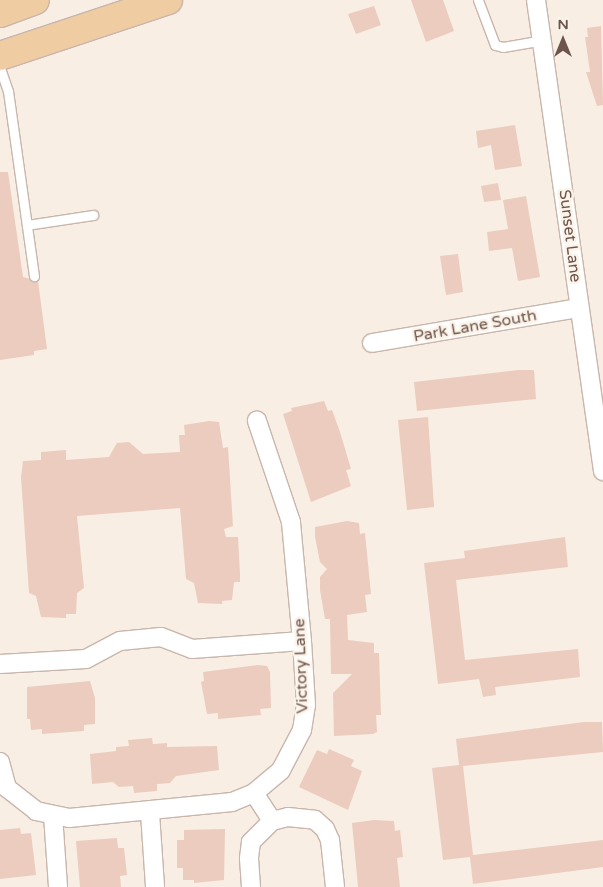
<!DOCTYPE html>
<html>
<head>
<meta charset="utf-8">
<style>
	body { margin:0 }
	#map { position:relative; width:603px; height:887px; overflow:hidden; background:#f9eee3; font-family:"Varela Round",sans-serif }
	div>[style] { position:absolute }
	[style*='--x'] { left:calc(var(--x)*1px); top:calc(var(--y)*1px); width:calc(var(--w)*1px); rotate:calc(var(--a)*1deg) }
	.building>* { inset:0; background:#ebccbf }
	.roads { filter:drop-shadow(1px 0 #c8b6ac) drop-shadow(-1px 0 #c8b6ac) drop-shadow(0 1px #c8b6ac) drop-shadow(0 -1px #c8b6ac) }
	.service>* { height:9px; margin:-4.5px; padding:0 4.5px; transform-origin:4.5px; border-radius:4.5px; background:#fff }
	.minor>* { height:18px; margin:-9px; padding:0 9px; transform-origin:9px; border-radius:9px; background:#fff }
	.primary>* { height:28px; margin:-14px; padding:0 14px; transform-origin:14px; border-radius:14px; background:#f0cca3 }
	span { translate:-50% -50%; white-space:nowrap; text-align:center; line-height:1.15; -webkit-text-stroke:5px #fcf3e9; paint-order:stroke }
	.street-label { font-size:16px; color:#6d554d }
	.north { position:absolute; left:538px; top:15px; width:50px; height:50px; -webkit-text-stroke:4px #fcf3e9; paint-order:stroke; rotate:0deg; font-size:14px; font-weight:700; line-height:20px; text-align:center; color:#6d554d }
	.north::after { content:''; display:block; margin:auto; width:18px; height:22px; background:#6d554d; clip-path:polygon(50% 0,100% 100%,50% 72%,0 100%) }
</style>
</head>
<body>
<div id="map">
	<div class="building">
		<div style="clip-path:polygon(411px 0,443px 0,454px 31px,426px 42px)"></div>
		<div style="clip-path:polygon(374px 6px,381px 25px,356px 34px,348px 14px)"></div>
		<div style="clip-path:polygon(601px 26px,603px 105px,597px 106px,586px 72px,590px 72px,585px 37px,588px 37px,587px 28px)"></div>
		<div style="clip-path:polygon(515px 125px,522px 166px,495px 170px,491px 145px,478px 148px,476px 131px)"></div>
		<div style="clip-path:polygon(0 172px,8px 172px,23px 277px,38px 281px,47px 349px,34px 351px,34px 355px,0 360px)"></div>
		<div style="clip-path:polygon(498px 183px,501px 200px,484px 202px,481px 186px)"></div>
		<div style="clip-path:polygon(526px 196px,540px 277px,518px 281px,512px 248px,489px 251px,487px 232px,508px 229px,503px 200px)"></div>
		<div style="clip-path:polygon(458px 254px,463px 292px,446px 295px,440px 256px)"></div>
		<div style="clip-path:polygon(518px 370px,534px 370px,536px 399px,417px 411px,414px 382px)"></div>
		<div style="clip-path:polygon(324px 401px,328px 411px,332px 410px,340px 432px,351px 469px,346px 470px,351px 486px,311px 502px,283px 414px,292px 411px,291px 408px)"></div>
		<div style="clip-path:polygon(428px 417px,434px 507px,407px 510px,398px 420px)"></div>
		<div style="clip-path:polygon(209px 421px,219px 422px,223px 448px,228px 447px,233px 526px,224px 529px,226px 537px,238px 537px,240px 574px,240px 582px,234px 582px,232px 600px,222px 601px,222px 604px,198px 603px,194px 583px,186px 579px,180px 508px,77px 516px,84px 588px,77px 593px,76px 614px,66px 614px,66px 618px,41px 617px,36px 596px,29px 593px,21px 477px,23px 461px,41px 460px,41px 452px,66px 450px,66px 460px,109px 457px,117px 443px,129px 442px,143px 454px,180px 452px,179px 435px,185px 435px,184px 425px)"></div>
		<div style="clip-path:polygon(347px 521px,359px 523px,360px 534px,365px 533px,371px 594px,365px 595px,367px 612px,347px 615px,348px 640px,374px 643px,374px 653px,379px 653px,381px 715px,376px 715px,377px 732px,373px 734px,334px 736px,333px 693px,352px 674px,331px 674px,330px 619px,325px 619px,320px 590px,320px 577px,327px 569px,320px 562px,315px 537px,315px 527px)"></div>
		<div style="clip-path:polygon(565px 537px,568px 567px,456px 580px,465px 660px,578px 649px,580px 677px,495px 687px,496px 695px,483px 697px,479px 679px,438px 684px,424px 563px,465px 558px,464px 551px)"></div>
		<div style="clip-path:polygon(258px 665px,267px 666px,270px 672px,271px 708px,260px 709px,261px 715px,218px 719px,218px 713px,207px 714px,201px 682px,204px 681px,203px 672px)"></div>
		<div style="clip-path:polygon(90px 681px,95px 698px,95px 724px,84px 725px,84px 731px,42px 734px,42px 729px,31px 730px,30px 719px,27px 719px,27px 687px)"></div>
		<div style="clip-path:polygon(584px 722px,602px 722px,603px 752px,463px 766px,473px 855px,603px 840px,603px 867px,473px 884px,470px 857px,443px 860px,432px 768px,459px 765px,456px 739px)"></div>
		<div style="clip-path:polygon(152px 738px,153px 744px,167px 743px,167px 747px,217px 746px,219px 770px,176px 776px,170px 783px,157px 784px,157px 791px,134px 793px,133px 786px,119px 787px,113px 782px,92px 784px,90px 754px,116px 751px,116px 747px,129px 746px,128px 740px)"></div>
		<div style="clip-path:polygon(329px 749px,354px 760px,351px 766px,362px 771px,348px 810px,299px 787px,317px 750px,327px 754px)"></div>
		<div style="clip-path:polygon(374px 820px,394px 821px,395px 831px,400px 830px,403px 857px,397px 858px,400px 887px,358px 887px,352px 823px)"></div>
		<div style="clip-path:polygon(20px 828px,21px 834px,31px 833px,36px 875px,0 879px,0 830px)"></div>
		<div style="clip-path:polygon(225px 829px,224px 880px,194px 883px,194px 880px,183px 880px,183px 868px,177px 868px,177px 840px,184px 840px,184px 830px)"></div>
		<div style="clip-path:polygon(117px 838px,118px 848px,124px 848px,127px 875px,120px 876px,121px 887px,80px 887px,76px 841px)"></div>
	</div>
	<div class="roads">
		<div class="service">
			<div style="--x:478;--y:0;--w:48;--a:69.3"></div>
			<div style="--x:495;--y:45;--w:8;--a:14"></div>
			<div style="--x:503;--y:47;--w:41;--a:-9.9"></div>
			<div style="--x:0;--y:68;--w:24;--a:71"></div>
			<div style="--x:8;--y:91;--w:187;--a:82"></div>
			<div style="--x:27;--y:225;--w:67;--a:-8.6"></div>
		</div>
		<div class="minor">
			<div style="--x:536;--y:0;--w:476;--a:81.9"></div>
			<div style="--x:372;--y:343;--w:210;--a:-9.6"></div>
			<div style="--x:0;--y:664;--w:86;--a:-3.3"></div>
			<div style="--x:86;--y:659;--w:38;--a:-28"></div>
			<div style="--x:120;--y:641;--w:41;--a:-5.6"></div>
			<div style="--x:161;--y:637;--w:33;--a:21"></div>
			<div style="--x:192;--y:649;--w:110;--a:-4.2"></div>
			<div style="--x:0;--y:762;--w:27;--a:75"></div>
			<div style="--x:7;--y:788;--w:37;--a:38"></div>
			<div style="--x:36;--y:811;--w:34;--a:12"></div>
			<div style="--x:69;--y:818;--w:164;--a:-5.6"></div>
			<div style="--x:232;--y:802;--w:24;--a:-22"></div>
			<div style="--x:254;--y:793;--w:35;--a:-40"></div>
			<div style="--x:281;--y:770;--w:45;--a:-62.3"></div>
			<div style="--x:302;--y:730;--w:25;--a:-81"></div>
			<div style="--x:306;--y:705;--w:64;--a:-93.6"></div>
			<div style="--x:302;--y:641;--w:120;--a:-95.3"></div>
			<div style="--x:291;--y:522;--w:107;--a:-108.6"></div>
			<div style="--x:254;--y:793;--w:33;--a:57"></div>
			<div style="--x:150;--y:813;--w:74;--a:86.1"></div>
			<div style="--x:53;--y:815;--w:72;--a:86"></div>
			<div style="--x:251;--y:887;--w:29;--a:-94"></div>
			<div style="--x:249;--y:858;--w:16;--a:-83"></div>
			<div style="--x:251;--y:842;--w:30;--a:-45"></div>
			<div style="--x:272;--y:821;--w:16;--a:-14"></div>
			<div style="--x:288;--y:817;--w:27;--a:6"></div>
			<div style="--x:315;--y:820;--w:13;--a:42"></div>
			<div style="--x:325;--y:829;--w:12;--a:66"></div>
			<div style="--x:330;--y:840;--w:47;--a:83.9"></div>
		</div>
		<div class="primary">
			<div style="--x:0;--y:13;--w:37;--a:-20"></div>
			<div style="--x:0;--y:56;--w:177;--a:-18.4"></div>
		</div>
	</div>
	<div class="street-label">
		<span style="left:570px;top:236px;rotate:83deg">Sunset Lane</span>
		<span style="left:475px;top:326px;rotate:-10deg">Park Lane South</span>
		<span style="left:301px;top:666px;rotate:-92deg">Victory Lane</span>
	</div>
	<div class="north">N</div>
</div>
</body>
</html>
